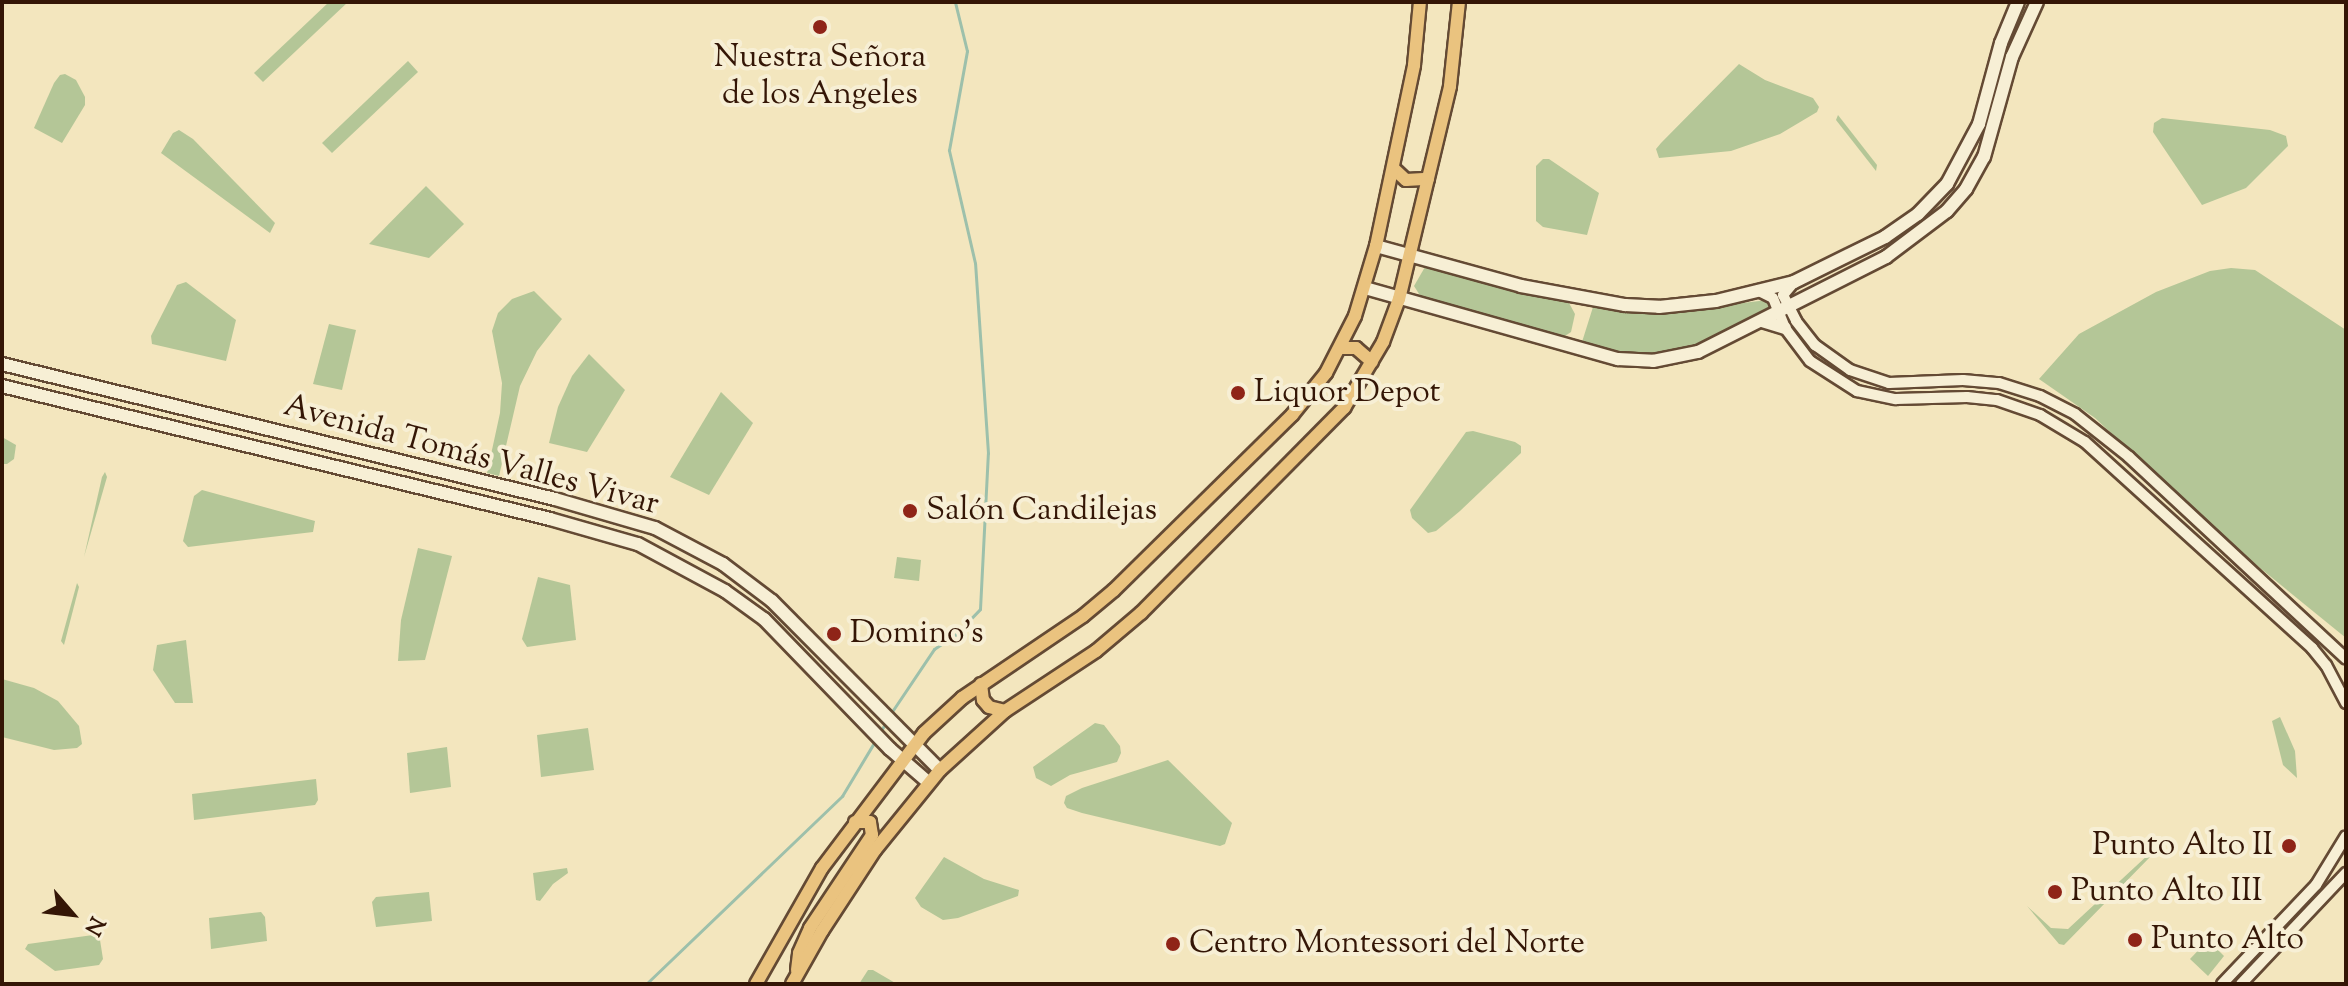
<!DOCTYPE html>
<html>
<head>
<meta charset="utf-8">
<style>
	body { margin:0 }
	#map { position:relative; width:2348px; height:986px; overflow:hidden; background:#f3e6be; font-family:"Sorts Mill Goudy",serif }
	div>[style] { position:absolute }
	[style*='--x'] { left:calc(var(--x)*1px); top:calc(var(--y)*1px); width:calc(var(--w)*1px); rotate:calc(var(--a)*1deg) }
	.green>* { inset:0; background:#b4c697 }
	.stream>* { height:3px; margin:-1.5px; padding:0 1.5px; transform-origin:1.5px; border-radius:1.5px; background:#9dc0ab }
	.roads { filter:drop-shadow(2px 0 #644a34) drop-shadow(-2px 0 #644a34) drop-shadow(0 2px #644a34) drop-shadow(0 -2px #644a34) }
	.tertiary>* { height:10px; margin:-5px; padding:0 5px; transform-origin:5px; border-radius:5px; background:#f7efd5 }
	.secondary>* { height:12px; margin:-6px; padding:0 6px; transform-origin:6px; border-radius:6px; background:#f7efd5 }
	.primary>* { height:12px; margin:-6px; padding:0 6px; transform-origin:6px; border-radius:6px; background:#eac37f }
	.dots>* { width:22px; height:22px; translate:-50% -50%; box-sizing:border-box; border:4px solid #f7efd5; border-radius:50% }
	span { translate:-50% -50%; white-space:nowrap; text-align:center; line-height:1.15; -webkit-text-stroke:8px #f7efd5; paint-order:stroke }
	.poi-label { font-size:32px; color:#341606 }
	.left { translate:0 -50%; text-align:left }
	.right { translate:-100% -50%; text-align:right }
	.street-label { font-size:32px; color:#341606 }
	.frame { position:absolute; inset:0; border:4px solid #341606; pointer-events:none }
	.north { position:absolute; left:32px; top:874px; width:80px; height:80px; -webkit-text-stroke:6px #f7efd5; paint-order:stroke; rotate:118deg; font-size:22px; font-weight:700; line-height:32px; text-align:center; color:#341606 }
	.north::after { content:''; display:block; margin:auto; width:28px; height:36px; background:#341606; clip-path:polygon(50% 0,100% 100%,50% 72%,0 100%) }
</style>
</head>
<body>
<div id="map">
	<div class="green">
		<div style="clip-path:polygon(329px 2px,348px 2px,263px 82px,254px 73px)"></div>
		<div style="clip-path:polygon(408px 61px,418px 72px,332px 153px,322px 143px)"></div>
		<div style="clip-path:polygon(1739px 64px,1765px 80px,1813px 98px,1819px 107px,1817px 112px,1780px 134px,1731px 151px,1659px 158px,1656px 149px,1661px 143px)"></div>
		<div style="clip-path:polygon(65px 74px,76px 80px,85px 97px,85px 105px,62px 143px,34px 128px,54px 83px,60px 75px)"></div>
		<div style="clip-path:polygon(1838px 115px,1877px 165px,1876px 171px,1836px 120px)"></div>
		<div style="clip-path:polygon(2162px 118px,2270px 130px,2286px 136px,2288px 146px,2246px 188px,2202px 205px,2153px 132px,2154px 123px)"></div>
		<div style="clip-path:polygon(179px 130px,193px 139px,275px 223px,270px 233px,161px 153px,173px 133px)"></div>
		<div style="clip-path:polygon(1543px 159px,1549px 159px,1599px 193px,1587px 235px,1543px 227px,1536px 221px,1536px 166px)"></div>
		<div style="clip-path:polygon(426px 186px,464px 224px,429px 258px,369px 244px)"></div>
		<div style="clip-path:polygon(1425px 267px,1569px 303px,1575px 314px,1571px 332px,1562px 338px,1421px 297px,1414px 286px)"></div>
		<div style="clip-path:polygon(2231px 268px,2255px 270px,2346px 330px,2346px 638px,2222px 537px,2095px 418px,2039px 379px,2079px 334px,2156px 292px,2210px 271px)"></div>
		<div style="clip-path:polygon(186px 282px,236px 320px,226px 361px,152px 344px,151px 336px,177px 285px)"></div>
		<div style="clip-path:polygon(534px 291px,562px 319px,537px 351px,520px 386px,499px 476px,487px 473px,500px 413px,502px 383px,492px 331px,498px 313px,512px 299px)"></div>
		<div style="clip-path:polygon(1767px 300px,1772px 308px,1736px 329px,1679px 352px,1646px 356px,1625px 355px,1582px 342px,1593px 307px,1719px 306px)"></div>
		<div style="clip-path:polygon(329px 324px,356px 330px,342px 390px,313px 384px)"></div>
		<div style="clip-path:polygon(589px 354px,625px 390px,587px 452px,549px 443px,558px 407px,572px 376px)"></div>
		<div style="clip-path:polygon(721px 392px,753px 423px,709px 495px,670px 477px)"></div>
		<div style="clip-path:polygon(1473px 431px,1515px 442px,1521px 446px,1521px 453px,1460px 511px,1436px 531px,1428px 533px,1412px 518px,1410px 510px,1466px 432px)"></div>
		<div style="clip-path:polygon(2px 437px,16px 445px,14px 459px,7px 464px,2px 464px)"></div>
		<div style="clip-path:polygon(105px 472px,107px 477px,84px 557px,102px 477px)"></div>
		<div style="clip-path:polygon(202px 490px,315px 521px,313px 532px,188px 547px,183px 541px,194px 496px)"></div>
		<div style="clip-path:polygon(418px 548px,452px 556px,425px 660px,398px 661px,401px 620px)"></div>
		<div style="clip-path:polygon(897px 557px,921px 560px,919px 581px,894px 578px)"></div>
		<div style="clip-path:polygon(538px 577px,570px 585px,576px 640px,527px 647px,522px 639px)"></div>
		<div style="clip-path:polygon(77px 583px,79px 587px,64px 645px,61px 641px)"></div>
		<div style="clip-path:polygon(186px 640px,193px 703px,175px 703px,153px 670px,157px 645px)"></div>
		<div style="clip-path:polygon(2px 679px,34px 688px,58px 701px,79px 726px,82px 744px,77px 748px,54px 750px,2px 737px)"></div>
		<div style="clip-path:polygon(2280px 717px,2295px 751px,2297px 778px,2283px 765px,2272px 721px)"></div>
		<div style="clip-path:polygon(1095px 723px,1104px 725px,1120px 746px,1121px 753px,1117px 762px,1070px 775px,1051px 786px,1036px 778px,1033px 767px)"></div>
		<div style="clip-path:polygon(588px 728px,594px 770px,541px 777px,537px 735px)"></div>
		<div style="clip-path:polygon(447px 747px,451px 787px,410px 793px,407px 753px)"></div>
		<div style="clip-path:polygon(1168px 760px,1232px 823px,1225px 844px,1220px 846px,1082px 813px,1067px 808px,1064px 803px,1066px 796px,1082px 788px)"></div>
		<div style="clip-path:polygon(316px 779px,318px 800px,315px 805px,194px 820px,192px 794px)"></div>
		<div style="clip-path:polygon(2149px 854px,2151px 856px,2064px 945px,2059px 944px,2027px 906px,2051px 928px,2068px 929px)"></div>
		<div style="clip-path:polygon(944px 857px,984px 879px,1019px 890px,1018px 896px,958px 918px,943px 920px,921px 907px,915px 898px)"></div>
		<div style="clip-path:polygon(567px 868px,568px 873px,553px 884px,540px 901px,536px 900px,533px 873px)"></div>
		<div style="clip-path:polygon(429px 892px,432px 921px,376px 927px,372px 902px,376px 897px)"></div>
		<div style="clip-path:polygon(261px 912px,265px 917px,267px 941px,211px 949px,209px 918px)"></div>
		<div style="clip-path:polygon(93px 935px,100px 940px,103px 959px,99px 965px,55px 971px,25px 949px,28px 944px)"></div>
		<div style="clip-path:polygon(2208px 940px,2224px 956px,2208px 976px,2190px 959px)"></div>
		<div style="clip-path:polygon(868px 970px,873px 970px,897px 984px,859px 984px)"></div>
	</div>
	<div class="stream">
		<div style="--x:891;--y:713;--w:77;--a:-56.1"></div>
		<div style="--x:934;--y:649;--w:25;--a:-34"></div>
		<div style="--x:955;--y:635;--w:36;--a:-46"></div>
		<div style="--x:980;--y:609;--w:156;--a:-87.1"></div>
		<div style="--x:988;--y:453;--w:190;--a:-93.9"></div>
		<div style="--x:975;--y:263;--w:116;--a:-103"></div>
		<div style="--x:949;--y:150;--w:101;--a:-79.7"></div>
		<div style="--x:967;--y:51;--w:50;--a:-103.8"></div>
		<div style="--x:879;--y:734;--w:16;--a:-60"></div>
		<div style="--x:646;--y:984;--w:272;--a:-43.8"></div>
		<div style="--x:842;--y:796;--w:64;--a:-59"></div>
	</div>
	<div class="roads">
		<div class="tertiary">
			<div style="--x:1794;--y:282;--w:17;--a:130"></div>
			<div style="--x:1783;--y:295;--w:29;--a:63"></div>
			<div style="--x:1796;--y:321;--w:31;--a:52"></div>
			<div style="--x:1815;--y:345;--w:43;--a:35.5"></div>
			<div style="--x:1850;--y:370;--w:41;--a:18.4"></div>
			<div style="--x:1889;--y:383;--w:74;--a:-2.3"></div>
			<div style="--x:1963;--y:380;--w:36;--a:5"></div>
			<div style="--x:1999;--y:383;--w:43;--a:17.6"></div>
			<div style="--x:2040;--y:396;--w:39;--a:27"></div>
			<div style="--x:2075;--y:414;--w:69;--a:38.5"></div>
			<div style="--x:2129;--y:457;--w:296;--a:42.9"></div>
			<div style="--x:1761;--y:292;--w:13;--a:27"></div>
			<div style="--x:1773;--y:298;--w:32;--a:68"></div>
			<div style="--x:1785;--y:328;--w:41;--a:52.9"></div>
			<div style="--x:1810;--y:361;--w:56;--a:32.6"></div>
			<div style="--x:1857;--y:391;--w:40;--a:12"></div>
			<div style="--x:1896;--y:399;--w:71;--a:-1.6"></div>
			<div style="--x:1967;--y:397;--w:30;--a:6"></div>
			<div style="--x:1997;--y:400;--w:46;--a:19.2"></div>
			<div style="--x:2040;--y:415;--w:52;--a:31"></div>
			<div style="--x:2085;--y:442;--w:307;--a:42.2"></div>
			<div style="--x:2312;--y:648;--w:22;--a:51"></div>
			<div style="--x:2326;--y:665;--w:43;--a:62.2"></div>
			<div style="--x:2222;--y:984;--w:137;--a:-46.5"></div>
			<div style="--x:2316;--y:885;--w:57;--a:-58.5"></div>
			<div style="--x:2241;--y:984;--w:153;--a:-46.6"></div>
		</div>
		<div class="secondary">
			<div style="--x:1376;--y:246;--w:150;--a:15.4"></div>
			<div style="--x:1521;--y:286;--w:106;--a:10.4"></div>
			<div style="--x:1625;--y:305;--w:34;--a:3"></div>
			<div style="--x:1659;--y:307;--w:57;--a:-6"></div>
			<div style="--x:1716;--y:301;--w:80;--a:-13.7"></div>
			<div style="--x:1794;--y:282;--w:102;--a:-26.3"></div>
			<div style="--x:1885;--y:237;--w:40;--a:-34.9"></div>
			<div style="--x:1918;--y:214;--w:42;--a:-46"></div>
			<div style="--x:1947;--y:184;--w:68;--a:-61.9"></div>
			<div style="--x:1979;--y:124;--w:84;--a:-74.8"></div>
			<div style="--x:2001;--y:43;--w:44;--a:-67.5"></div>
			<div style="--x:1365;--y:288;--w:263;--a:15.7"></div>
			<div style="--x:1618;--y:359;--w:35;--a:3"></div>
			<div style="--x:1653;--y:361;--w:46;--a:-11.3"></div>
			<div style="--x:1698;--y:352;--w:211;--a:-26.8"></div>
			<div style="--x:1886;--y:257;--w:76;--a:-37"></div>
			<div style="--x:1947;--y:211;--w:29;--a:-49"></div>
			<div style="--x:1966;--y:189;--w:37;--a:-61"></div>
			<div style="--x:1984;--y:157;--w:104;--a:-74.4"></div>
			<div style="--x:2012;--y:57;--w:60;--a:-65.6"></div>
			<div style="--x:1762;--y:321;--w:24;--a:17"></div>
			<div style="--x:2;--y:364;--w:569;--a:13.72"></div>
			<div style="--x:555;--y:499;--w:104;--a:16.2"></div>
			<div style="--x:655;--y:528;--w:77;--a:27.9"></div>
			<div style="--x:723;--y:564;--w:61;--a:37.1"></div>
			<div style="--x:772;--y:601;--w:238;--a:45.2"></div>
			<div style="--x:2;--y:386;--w:564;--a:13.64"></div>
			<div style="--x:550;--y:519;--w:91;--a:15.9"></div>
			<div style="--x:638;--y:544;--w:99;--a:28.4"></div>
			<div style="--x:725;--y:591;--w:48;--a:35.7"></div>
			<div style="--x:764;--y:619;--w:181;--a:45.9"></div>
			<div style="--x:890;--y:749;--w:50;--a:41"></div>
		</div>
		<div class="primary">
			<div style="--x:1394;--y:169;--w:16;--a:43"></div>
			<div style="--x:1406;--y:180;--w:22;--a:-3"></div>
			<div style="--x:1341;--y:348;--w:15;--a:0"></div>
			<div style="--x:1356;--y:348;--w:21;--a:41"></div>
			<div style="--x:981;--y:684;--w:16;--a:83"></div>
			<div style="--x:983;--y:700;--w:9;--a:49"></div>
			<div style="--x:989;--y:707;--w:16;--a:14"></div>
			<div style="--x:797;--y:970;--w:17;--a:-83"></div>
			<div style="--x:799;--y:953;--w:27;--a:-66"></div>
			<div style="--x:810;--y:928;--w:112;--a:-56.3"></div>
			<div style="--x:872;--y:835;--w:13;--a:-99"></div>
			<div style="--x:870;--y:822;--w:15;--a:180"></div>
			<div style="--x:756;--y:984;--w:133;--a:-60.4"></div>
			<div style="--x:822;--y:868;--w:169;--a:-52.9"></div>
			<div style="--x:924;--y:733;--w:52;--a:-42.6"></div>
			<div style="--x:962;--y:698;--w:146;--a:-34.1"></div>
			<div style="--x:1083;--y:616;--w:40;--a:-40"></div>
			<div style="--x:1114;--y:590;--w:250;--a:-44.5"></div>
			<div style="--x:1292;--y:415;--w:54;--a:-51"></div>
			<div style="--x:1326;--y:373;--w:64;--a:-63"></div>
			<div style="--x:1355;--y:316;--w:73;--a:-73.3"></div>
			<div style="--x:1376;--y:246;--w:185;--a:-78.1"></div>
			<div style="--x:1414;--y:65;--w:63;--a:-84.6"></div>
			<div style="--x:792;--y:984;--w:61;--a:-60.5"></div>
			<div style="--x:822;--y:931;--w:97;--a:-56.8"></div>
			<div style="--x:875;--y:850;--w:103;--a:-50.9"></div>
			<div style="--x:940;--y:770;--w:88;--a:-42.2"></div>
			<div style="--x:1005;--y:711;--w:109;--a:-33.4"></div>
			<div style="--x:1096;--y:651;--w:59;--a:-40.2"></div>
			<div style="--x:1141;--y:613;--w:289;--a:-45.3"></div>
			<div style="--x:1344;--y:408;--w:77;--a:-59.4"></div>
			<div style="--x:1383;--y:342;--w:46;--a:-69.6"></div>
			<div style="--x:1399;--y:299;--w:219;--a:-76.5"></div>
			<div style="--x:1450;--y:86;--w:84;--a:-83.9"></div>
		</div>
	</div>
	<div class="dots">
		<div style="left:820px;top:27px;background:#8f2418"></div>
		<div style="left:1238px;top:393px;background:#8f2418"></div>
		<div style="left:910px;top:511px;background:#8f2418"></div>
		<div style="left:834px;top:634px;background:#8f2418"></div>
		<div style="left:2289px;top:846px;background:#8f2418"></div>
		<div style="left:2055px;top:892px;background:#8f2418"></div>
		<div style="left:2135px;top:940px;background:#8f2418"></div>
		<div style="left:1173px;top:944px;background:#8f2418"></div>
	</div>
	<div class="poi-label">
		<span style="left:820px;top:77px">Nuestra Señora<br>de los Angeles</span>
		<span class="left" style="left:1254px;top:393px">Liquor Depot</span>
		<span class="left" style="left:926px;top:511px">Salón Candilejas</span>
		<span class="left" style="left:850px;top:634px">Domino's</span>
		<span class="right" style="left:2273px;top:846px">Punto Alto II</span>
		<span class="left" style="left:2071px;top:892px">Punto Alto III</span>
		<span class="left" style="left:2151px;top:940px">Punto Alto</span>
		<span class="left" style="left:1189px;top:944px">Centro Montessori del Norte</span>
	</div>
	<div class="street-label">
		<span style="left:471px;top:456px;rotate:15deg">Avenida Tomás Valles Vivar</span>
	</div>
	<div class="frame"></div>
	<div class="north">N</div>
</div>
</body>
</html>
